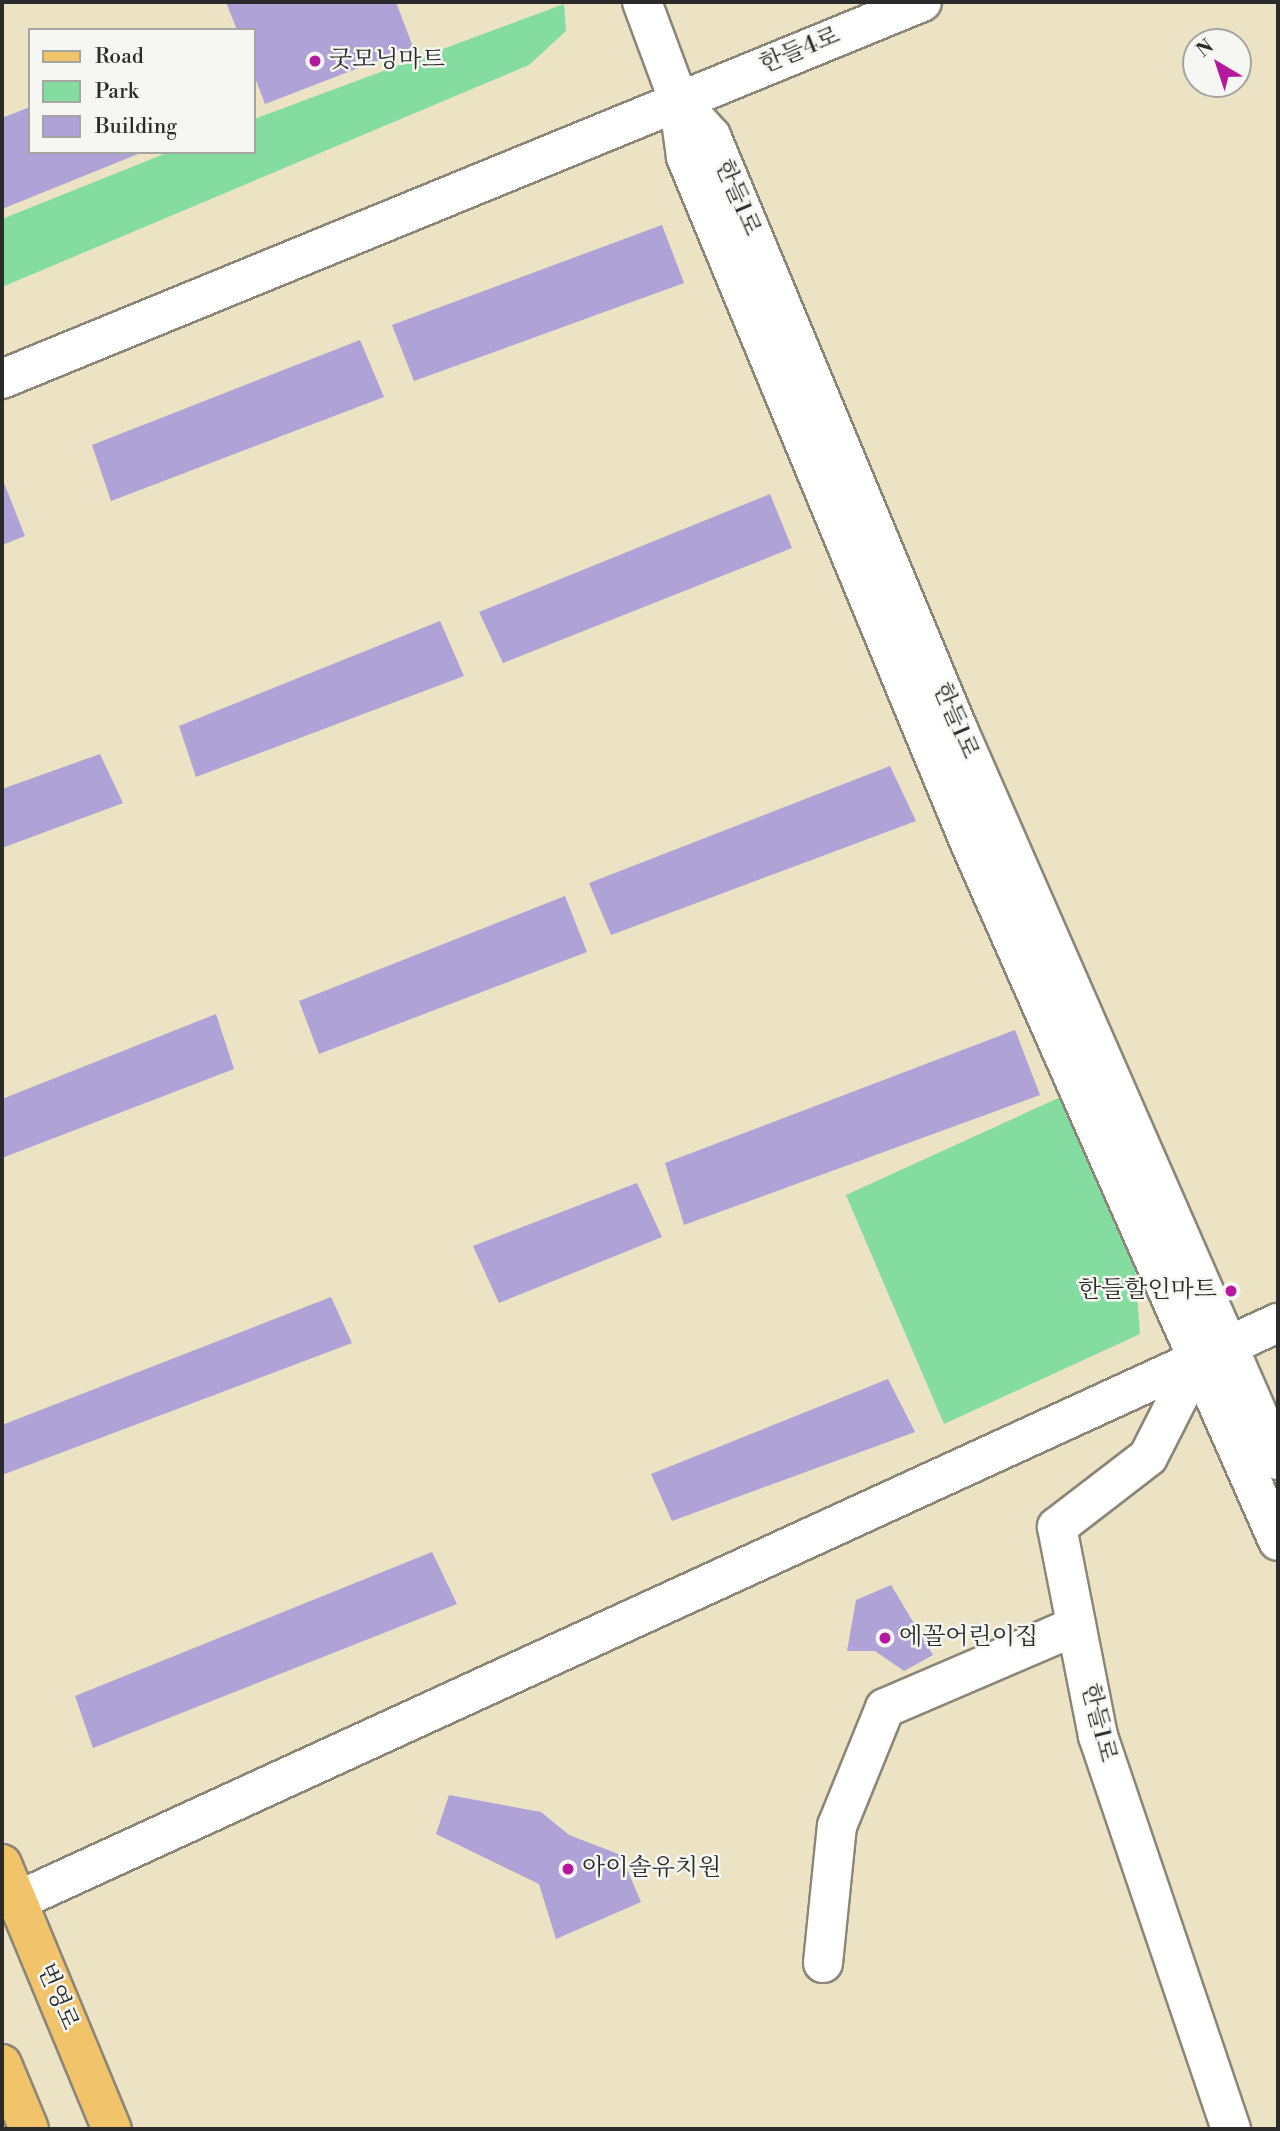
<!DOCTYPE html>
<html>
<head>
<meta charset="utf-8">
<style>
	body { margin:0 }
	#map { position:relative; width:1280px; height:2131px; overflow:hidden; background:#ece2c4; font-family:"Libre Bodoni","Noto Serif KR",serif }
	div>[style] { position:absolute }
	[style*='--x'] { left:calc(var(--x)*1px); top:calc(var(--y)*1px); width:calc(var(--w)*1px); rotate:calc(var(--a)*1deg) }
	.green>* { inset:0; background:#85dca0 }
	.building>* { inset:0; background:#aea2d6 }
	.roads { filter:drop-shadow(2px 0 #8c8678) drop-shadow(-2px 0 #8c8678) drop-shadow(0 2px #8c8678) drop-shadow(0 -2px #8c8678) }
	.minor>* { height:38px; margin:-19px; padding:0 19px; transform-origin:19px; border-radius:19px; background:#fff }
	.major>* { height:38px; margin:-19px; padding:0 19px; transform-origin:19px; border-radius:19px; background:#f1c36a }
	.dots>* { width:19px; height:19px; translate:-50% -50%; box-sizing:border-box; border:4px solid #f6f6f2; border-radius:50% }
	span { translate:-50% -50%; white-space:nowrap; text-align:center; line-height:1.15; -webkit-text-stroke:5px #f6f6f2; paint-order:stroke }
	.street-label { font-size:24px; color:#2b2b2b }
	.poi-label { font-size:24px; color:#2b2b2b }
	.left { translate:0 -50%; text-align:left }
	.right { translate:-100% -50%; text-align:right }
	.frame { position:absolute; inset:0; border:4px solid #2b2b2b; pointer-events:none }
	.legend { position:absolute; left:28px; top:28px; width:228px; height:126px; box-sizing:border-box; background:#f6f6f2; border:2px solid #a5a5a2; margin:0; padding:9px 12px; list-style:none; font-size:21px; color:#2b2b2b }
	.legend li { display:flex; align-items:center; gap:14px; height:35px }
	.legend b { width:35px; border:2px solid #a5a5a2 }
	.north { position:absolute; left:1182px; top:28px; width:70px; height:70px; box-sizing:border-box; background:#f6f6f2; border:2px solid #a5a5a2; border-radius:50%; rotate:321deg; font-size:19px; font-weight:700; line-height:28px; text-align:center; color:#2b2b2b }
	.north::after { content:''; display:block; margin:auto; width:24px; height:32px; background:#b5179e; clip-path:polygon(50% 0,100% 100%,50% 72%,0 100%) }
</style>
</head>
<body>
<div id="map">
	<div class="green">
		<div style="clip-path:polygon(564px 4px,566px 31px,529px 65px,2px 287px,2px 219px,169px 152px,254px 152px,254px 119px)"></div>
		<div style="clip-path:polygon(1065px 1095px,1133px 1241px,1140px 1334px,944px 1424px,846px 1195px)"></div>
	</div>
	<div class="building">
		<div style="clip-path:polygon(226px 2px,396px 2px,413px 47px,265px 104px,254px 75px,254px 30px,237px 30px)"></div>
		<div style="clip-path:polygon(30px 107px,30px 152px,143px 152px,2px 209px,2px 118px)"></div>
		<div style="clip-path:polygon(662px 225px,684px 283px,414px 381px,392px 325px)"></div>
		<div style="clip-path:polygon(360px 340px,384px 397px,111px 501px,92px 445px)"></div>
		<div style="clip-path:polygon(2px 478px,25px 536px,2px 545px)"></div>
		<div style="clip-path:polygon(770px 494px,792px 548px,503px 663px,479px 612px)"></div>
		<div style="clip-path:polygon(440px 621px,464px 676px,196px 777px,179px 726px)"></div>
		<div style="clip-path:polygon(100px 754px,123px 803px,2px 848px,2px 789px)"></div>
		<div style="clip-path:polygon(890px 766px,916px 821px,611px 935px,589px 883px)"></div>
		<div style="clip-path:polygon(565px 896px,587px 952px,319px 1054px,299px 1001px)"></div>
		<div style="clip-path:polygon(216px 1014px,234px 1069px,2px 1158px,2px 1099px)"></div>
		<div style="clip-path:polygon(1015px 1030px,1040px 1095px,684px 1225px,665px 1163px)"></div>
		<div style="clip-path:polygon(637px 1183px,662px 1237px,499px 1303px,473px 1246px)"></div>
		<div style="clip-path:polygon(331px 1297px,352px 1343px,2px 1475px,2px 1425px)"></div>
		<div style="clip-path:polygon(888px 1379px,915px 1432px,672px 1521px,651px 1474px)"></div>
		<div style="clip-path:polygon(432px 1552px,457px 1604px,93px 1748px,75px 1696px)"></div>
		<div style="clip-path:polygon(891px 1585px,933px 1655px,904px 1671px,875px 1651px,847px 1651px,856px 1600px)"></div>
		<div style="clip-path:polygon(449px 1795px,541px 1812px,569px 1835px,621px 1855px,641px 1902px,556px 1939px,539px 1884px,436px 1834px)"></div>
	</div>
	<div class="roads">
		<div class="minor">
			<div style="--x:642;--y:2;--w:103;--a:69.6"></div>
			<div style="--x:678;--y:99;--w:59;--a:82.1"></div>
			<div style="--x:686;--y:157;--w:740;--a:67.52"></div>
			<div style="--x:969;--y:841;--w:765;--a:66.18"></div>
			<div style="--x:678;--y:99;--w:50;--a:48.3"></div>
			<div style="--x:711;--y:136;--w:642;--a:67.39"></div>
			<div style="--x:958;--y:729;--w:798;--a:66.36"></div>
			<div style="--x:2;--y:379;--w:994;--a:-22.28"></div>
			<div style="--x:1199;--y:1357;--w:112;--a:117"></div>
			<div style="--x:1148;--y:1457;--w:115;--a:142.4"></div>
			<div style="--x:1057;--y:1527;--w:213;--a:78.9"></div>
			<div style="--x:1098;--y:1736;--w:415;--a:71.3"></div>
			<div style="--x:17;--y:1901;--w:1387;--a:-24.63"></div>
			<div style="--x:823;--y:1963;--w:138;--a:-84.2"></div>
			<div style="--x:837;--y:1826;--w:127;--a:-67.9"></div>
			<div style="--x:885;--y:1708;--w:208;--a:-23.2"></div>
		</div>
		<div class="major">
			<div style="--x:2;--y:1864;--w:287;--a:67.5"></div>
			<div style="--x:2;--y:2064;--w:70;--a:67.4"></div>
		</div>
	</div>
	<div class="dots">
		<div style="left:315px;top:61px;background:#b5179e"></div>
		<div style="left:1231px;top:1291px;background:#b5179e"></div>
		<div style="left:885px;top:1638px;background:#b5179e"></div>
		<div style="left:568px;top:1869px;background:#b5179e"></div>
	</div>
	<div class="street-label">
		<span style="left:800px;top:51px;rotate:-22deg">한들4로</span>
		<span style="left:737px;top:198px;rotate:67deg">한들1로</span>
		<span style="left:955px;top:721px;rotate:67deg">한들1로</span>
		<span style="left:1098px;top:1723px;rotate:76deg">한들1로</span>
		<span style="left:57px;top:1997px;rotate:67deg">번영로</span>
	</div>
	<div class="poi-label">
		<span class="left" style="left:329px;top:61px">굿모닝마트</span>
		<span class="right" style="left:1217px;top:1291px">한들할인마트</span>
		<span class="left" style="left:899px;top:1638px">에꼴어린이집</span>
		<span class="left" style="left:582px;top:1869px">아이솔유치원</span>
	</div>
	<div class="frame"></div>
	<ul class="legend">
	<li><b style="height:9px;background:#f1c36a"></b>Road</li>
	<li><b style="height:19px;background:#85dca0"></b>Park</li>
	<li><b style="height:19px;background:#aea2d6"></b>Building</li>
	</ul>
	<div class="north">N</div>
</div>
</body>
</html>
